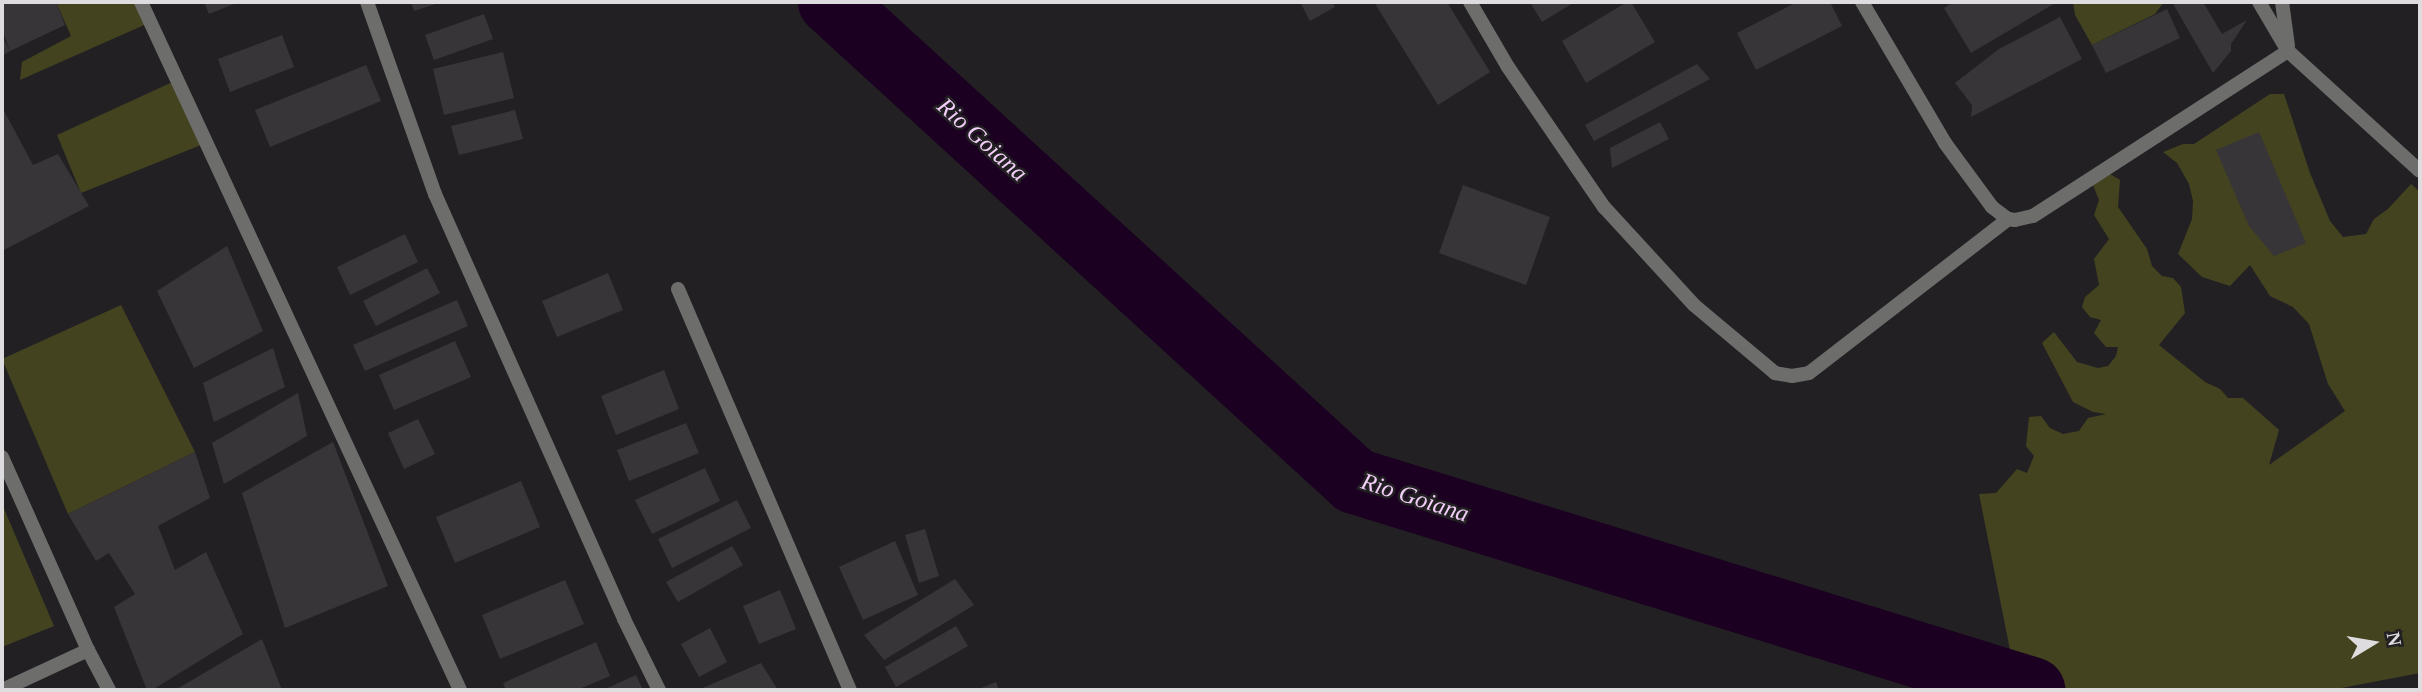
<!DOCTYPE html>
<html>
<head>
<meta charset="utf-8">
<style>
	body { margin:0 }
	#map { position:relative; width:2422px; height:692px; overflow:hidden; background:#222023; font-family:Georgia,serif }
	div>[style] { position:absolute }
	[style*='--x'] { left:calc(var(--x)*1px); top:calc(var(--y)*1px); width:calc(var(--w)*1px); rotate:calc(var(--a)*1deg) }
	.green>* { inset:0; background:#434320 }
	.river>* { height:66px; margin:-33px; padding:0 33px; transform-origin:33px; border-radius:33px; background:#1b0021 }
	.building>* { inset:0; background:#383538 }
	.minor>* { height:14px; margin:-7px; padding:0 7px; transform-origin:7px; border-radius:7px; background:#6d6e6c }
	span { translate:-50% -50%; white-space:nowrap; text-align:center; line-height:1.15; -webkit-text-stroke:5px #222023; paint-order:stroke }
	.water-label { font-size:24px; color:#f2cef8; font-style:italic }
	.frame { position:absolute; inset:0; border:4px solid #dedcde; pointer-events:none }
	.north { position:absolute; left:2338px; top:608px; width:70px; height:70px; -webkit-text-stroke:5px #222023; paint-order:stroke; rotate:79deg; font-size:19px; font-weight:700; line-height:28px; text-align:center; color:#dedcde }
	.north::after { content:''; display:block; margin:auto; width:24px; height:32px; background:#dedcde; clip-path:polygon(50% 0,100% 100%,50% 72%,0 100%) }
</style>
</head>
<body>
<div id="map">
	<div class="green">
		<div style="clip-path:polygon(56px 2px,141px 2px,151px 22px,20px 80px,22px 62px,71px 36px)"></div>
		<div style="clip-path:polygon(2073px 2px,2164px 2px,2155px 14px,2092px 45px,2075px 15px)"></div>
		<div style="clip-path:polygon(177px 80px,206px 143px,81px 193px,57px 135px)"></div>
		<div style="clip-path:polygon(2270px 94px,2284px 94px,2310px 173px,2330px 221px,2343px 237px,2366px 234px,2374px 219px,2388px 209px,2411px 184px,2420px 192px,2420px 673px,2331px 690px,2018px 690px,1979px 494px,1996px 493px,2017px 469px,2027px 473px,2034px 456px,2026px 446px,2029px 417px,2041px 416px,2050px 428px,2063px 434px,2079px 431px,2088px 418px,2106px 414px,2093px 412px,2073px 402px,2042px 343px,2054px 332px,2077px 362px,2098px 368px,2108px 366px,2116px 356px,2118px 347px,2106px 347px,2094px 333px,2101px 320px,2090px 317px,2082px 307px,2085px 297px,2099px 285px,2094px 259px,2109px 239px,2094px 215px,2099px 200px,2091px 180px,2110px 174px,2120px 180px,2118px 207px,2147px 249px,2152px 266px,2162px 276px,2173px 278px,2181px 287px,2185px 313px,2159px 345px,2205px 382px,2220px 389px,2228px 398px,2243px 398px,2279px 430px,2269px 465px,2345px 411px,2328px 384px,2309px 324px,2293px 307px,2270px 296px,2250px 265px,2230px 286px,2202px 277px,2178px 254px,2192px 219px,2193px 201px,2189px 184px,2177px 163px,2163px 152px,2183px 144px,2194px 144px)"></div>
		<div style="clip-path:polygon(121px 305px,195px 452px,68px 514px,2px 359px)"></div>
		<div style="clip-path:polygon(2px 504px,54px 626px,2px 647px)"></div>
	</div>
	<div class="river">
		<div style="--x:831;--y:2;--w:710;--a:42.43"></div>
		<div style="--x:1355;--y:481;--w:709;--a:17.16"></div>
	</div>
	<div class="building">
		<div style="clip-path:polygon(2px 2px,56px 2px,65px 25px,10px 51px,2px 30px)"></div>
		<div style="clip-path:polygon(204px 2px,239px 2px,209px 14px)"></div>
		<div style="clip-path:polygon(411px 2px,442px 2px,414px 11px)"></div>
		<div style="clip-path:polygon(1300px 2px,1332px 2px,1335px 7px,1310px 21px)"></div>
		<div style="clip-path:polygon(1374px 2px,1447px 2px,1490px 72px,1438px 105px)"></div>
		<div style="clip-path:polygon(1530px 2px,1575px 2px,1542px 22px)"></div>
		<div style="clip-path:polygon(1627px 2px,1631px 2px,1655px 42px,1586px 83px,1562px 41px)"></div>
		<div style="clip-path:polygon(1797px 2px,1830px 2px,1842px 26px,1756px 70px,1737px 33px)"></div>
		<div style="clip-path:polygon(1953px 2px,2057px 2px,1971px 53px,1944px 8px)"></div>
		<div style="clip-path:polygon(2172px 2px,2203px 2px,2222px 34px,2247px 20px,2231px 44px,2231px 51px,2213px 73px)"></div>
		<div style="clip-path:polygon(2167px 9px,2180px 38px,2106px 73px,2092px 45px)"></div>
		<div style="clip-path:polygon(484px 14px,493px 39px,434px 60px,425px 35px)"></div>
		<div style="clip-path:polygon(2060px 17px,2082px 59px,1971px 117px,1972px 105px,1955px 83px,1999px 49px)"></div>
		<div style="clip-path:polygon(282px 35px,294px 67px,230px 92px,218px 59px)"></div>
		<div style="clip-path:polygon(2px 36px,10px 51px,2px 56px)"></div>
		<div style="clip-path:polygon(503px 52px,514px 98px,444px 115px,433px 69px)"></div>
		<div style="clip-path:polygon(1697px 64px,1710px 79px,1594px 141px,1585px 125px)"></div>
		<div style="clip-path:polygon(366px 65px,381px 101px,270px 147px,255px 110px)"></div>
		<div style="clip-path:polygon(2px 107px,33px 165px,58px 154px,89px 206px,2px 251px)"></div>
		<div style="clip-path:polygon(515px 110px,523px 139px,459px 155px,451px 126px)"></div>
		<div style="clip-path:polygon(1660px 122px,1669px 139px,1612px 168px,1610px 148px)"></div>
		<div style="clip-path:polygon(2259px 132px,2306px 243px,2274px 256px,2249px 226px,2216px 150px)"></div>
		<div style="clip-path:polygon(1463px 185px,1550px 217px,1526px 285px,1439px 253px)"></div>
		<div style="clip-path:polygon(405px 234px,418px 262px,350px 295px,337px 267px)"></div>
		<div style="clip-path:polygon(227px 246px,263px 331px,194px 368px,157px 291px)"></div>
		<div style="clip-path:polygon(427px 268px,440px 293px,376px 326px,363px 301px)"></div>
		<div style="clip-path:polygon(608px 273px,623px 310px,557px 337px,542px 301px)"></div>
		<div style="clip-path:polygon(457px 300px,468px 326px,365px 371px,353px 345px)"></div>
		<div style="clip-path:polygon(455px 341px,471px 377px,394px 410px,379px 375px)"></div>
		<div style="clip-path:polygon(273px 348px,285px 387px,214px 422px,203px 383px)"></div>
		<div style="clip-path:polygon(664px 370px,679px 409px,616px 435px,601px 396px)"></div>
		<div style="clip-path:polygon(298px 393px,307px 436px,224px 484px,212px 443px)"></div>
		<div style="clip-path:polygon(418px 419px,435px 454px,404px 469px,388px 433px)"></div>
		<div style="clip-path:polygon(686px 423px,699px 453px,629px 481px,617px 450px)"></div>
		<div style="clip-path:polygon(333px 442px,388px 586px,285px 628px,242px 493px)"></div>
		<div style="clip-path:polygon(195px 452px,210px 498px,158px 526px,175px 570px,206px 552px,243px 634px,152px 690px,147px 690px,114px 607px,135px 594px,109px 553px,96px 561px,68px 514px)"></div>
		<div style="clip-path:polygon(705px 468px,720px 501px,652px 534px,635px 500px)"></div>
		<div style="clip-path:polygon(521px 481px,540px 527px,455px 563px,436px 517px)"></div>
		<div style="clip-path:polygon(737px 500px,751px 528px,672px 568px,658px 539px)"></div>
		<div style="clip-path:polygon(925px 529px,939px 576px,919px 583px,905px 535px)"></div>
		<div style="clip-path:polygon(895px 541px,918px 595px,863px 620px,839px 567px)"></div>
		<div style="clip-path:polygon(732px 546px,743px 565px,678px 602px,666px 582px)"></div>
		<div style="clip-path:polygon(955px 579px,974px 605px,884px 660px,864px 635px)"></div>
		<div style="clip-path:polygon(565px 580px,584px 624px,500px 659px,482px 615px)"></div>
		<div style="clip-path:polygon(780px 590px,796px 629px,759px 644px,743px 606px)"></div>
		<div style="clip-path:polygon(956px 626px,968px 646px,896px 687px,885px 667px)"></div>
		<div style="clip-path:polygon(710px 628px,727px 662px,699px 677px,681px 644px)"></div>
		<div style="clip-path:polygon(262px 639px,282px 690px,175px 690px)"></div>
		<div style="clip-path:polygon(596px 642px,610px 676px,577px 690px,506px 690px,503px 683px)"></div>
		<div style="clip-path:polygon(761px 663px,778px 690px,698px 690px)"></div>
		<div style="clip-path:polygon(636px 675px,643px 690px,603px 690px)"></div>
		<div style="clip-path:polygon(996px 682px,999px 690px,976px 690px)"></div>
	</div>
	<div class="minor">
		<div style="--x:141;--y:2;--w:758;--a:65.12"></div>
		<div style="--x:367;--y:2;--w:204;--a:70.5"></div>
		<div style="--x:435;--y:194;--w:465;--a:66"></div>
		<div style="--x:624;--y:619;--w:79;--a:63.8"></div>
		<div style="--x:1470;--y:2;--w:75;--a:59.7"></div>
		<div style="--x:1508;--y:67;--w:170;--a:55.6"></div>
		<div style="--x:1604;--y:207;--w:133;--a:47.4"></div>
		<div style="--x:1694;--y:305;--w:106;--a:40"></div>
		<div style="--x:1775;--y:373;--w:17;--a:10"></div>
		<div style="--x:1792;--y:376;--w:17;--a:-10"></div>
		<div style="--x:1809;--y:373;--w:252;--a:-37.7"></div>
		<div style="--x:1862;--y:2;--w:164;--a:59.5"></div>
		<div style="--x:1945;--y:143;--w:79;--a:53.7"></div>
		<div style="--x:1992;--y:207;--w:20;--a:37"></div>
		<div style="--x:2008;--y:219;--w:7;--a:8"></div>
		<div style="--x:2015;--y:220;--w:18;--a:-13"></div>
		<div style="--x:2033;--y:216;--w:304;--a:-32.9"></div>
		<div style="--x:2259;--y:2;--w:57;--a:59.4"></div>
		<div style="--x:2288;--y:51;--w:178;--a:42.3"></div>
		<div style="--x:2282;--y:2;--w:44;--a:82.2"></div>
		<div style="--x:678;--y:289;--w:436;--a:66.8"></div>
		<div style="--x:2;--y:457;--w:211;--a:66"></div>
		<div style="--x:88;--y:650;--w:45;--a:62.3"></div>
		<div style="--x:2;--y:690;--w:95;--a:-24.9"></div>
	</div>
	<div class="water-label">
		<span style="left:982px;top:140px;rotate:42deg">Rio Goiana</span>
		<span style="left:1415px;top:498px;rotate:18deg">Rio Goiana</span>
	</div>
	<div class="frame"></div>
	<div class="north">N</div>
</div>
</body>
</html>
